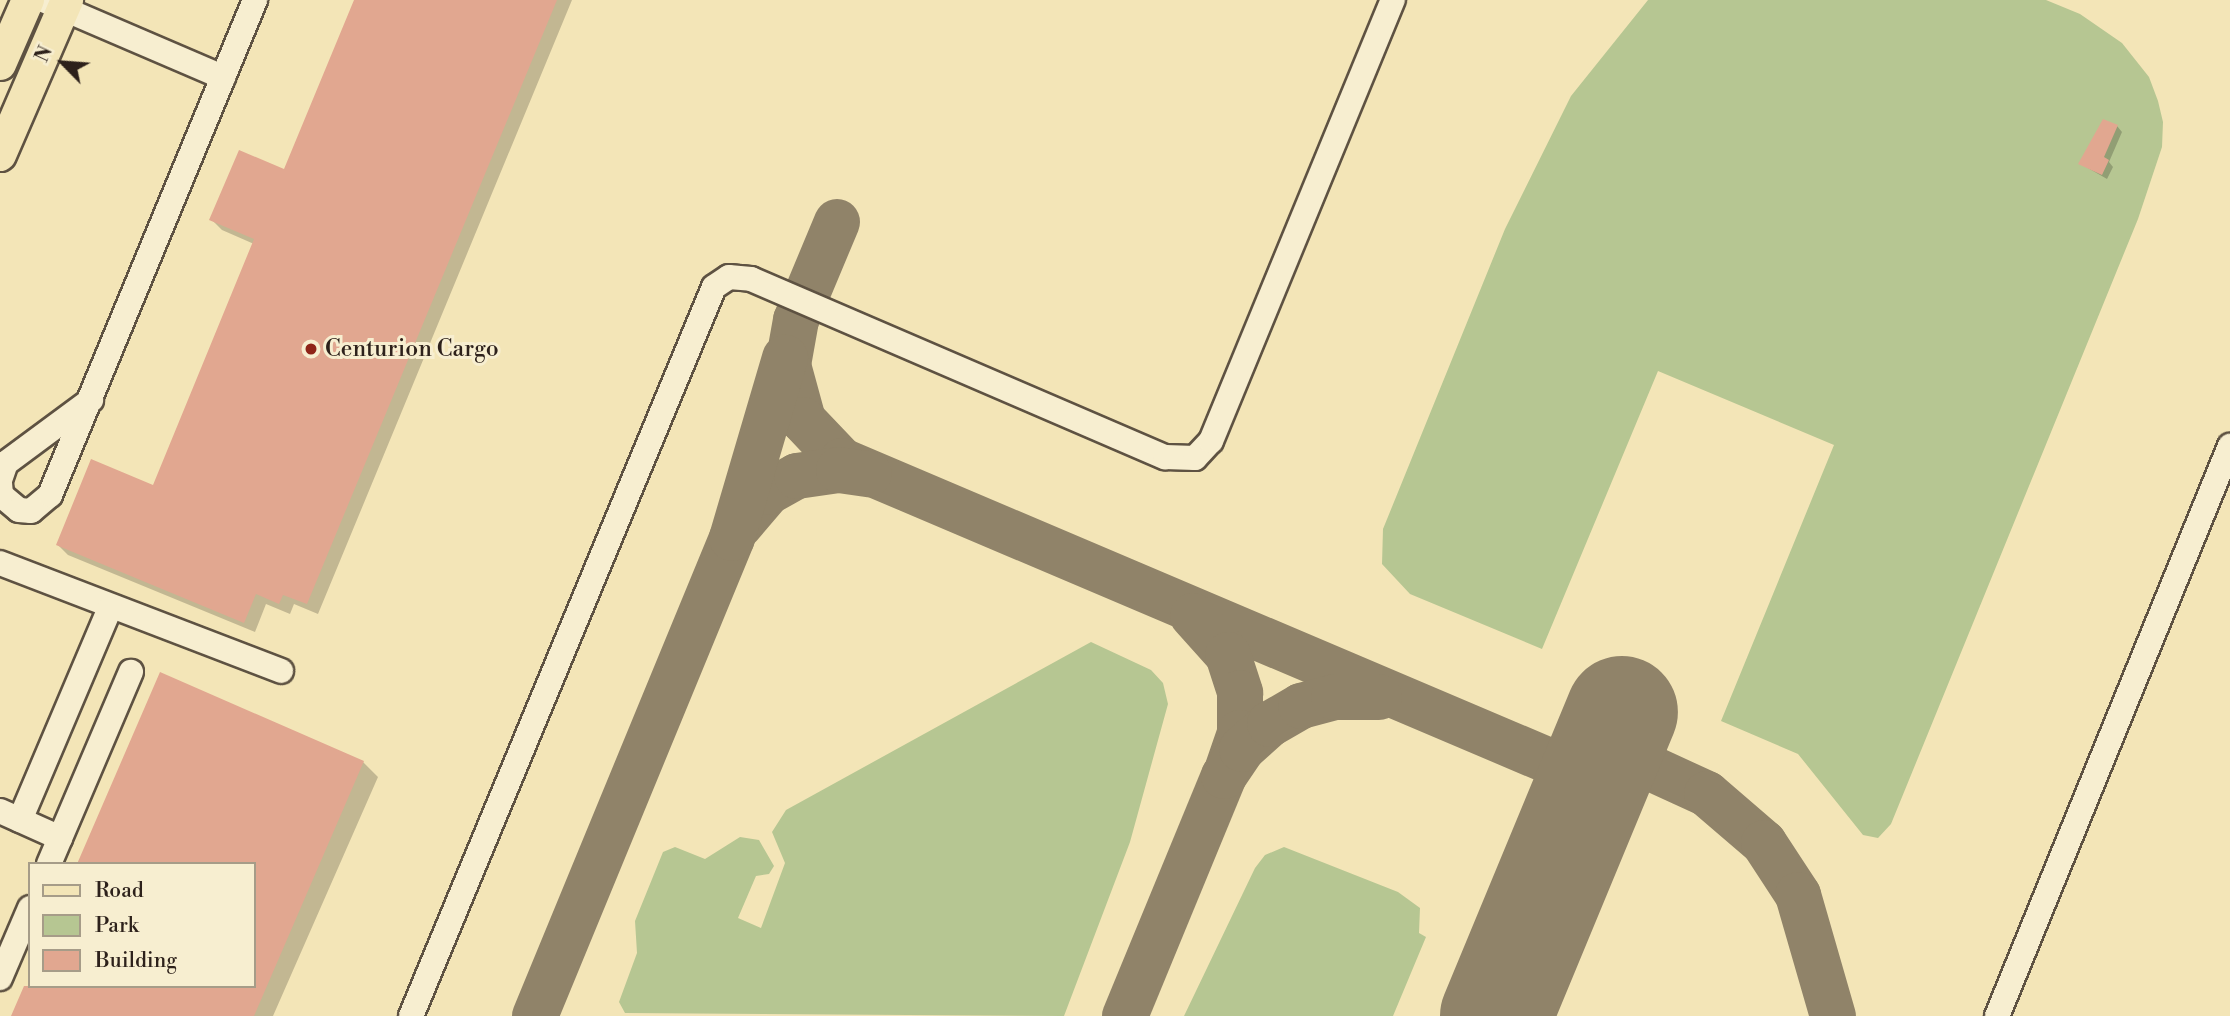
<!DOCTYPE html>
<html>
<head>
<meta charset="utf-8">
<style>
	body { margin:0 }
	#map { position:relative; width:2230px; height:1016px; overflow:hidden; background:#f3e5b7; font-family:"Libre Bodoni",serif }
	div>[style] { position:absolute }
	[style*='--x'] { left:calc(var(--x)*1px); top:calc(var(--y)*1px); width:calc(var(--w)*1px); rotate:calc(var(--a)*1deg) }
	.green>* { inset:0; background:#b6c692 }
	.shadow>* { inset:0; background:#0003 }
	.taxiway>* { height:46px; margin:-23px; padding:0 23px; transform-origin:23px; border-radius:23px; background:#908369 }
	.runway>* { height:112px; margin:-56px; padding:0 56px; transform-origin:56px; border-radius:56px; background:#908369 }
	.building>* { inset:0; background:#e1a790 }
	.roads { filter:drop-shadow(2px 0 #5e5242) drop-shadow(-2px 0 #5e5242) drop-shadow(0 2px #5e5242) drop-shadow(0 -2px #5e5242) }
	.minor>* { height:24px; margin:-12px; padding:0 12px; transform-origin:12px; border-radius:12px; background:#f7eed0 }
	.major>* { height:32px; margin:-16px; padding:0 16px; transform-origin:16px; border-radius:16px; background:#f3e5b7 }
	.dots>* { width:19px; height:19px; translate:-50% -50%; box-sizing:border-box; border:4px solid #f7eed0; border-radius:50% }
	span { translate:-50% -50%; white-space:nowrap; text-align:center; line-height:1.15; -webkit-text-stroke:6px #f7eed0; paint-order:stroke }
	.poi-label { font-size:23px; color:#2d211b }
	.left { translate:0 -50%; text-align:left }
	.legend { position:absolute; left:28px; top:862px; width:228px; height:126px; box-sizing:border-box; background:#f7eed0; border:2px solid #a69c88; margin:0; padding:9px 12px; list-style:none; font-size:21px; color:#2d211b }
	.legend li { display:flex; align-items:center; gap:14px; height:35px }
	.legend b { width:35px; border:2px solid #a69c88 }
	.north { position:absolute; left:28px; top:28px; width:70px; height:70px; -webkit-text-stroke:5px #f7eed0; paint-order:stroke; rotate:295deg; font-size:19px; font-weight:700; line-height:28px; text-align:center; color:#2d211b }
	.north::after { content:''; display:block; margin:auto; width:24px; height:32px; background:#2d211b; clip-path:polygon(50% 0,100% 100%,50% 72%,0 100%) }
</style>
</head>
<body>
<div id="map">
	<div class="green">
		<div style="clip-path:polygon(1648px 0,2046px 0,2080px 14px,2122px 43px,2149px 77px,2158px 101px,2163px 122px,2162px 147px,2138px 219px,1891px 824px,1878px 838px,1863px 835px,1798px 754px,1721px 721px,1834px 445px,1658px 371px,1542px 649px,1410px 594px,1382px 564px,1383px 529px,1505px 229px,1571px 96px)"></div>
		<div style="clip-path:polygon(1091px 642px,1151px 670px,1163px 683px,1168px 704px,1130px 842px,1064px 1016px,625px 1013px,619px 1002px,637px 953px,635px 921px,663px 852px,675px 847px,705px 859px,740px 837px,759px 840px,774px 866px,769px 874px,756px 876px,738px 918px,761px 928px,785px 863px,772px 832px,786px 810px)"></div>
		<div style="clip-path:polygon(1284px 847px,1398px 892px,1420px 908px,1419px 933px,1426px 937px,1393px 1016px,1184px 1016px,1255px 868px,1265px 855px)"></div>
	</div>
	<div class="shadow">
		<div style="clip-path:polygon(356px 0,572px 0,318px 614px,294px 604px,290px 614px,266px 604px,255px 632px,68px 555px,58px 545px,153px 487px,254px 244px,222px 230px,212px 220px,285px 171px)"></div>
		<div style="clip-path:polygon(2117px 126px,2122px 132px,2109px 162px,2113px 167px,2107px 179px,2081px 164px)"></div>
		<div style="clip-path:polygon(161px 675px,363px 762px,378px 777px,273px 1016px,15px 1016px,30px 981px,30px 986px,254px 986px,254px 864px)"></div>
	</div>
	<div class="taxiway">
		<div style="--x:837;--y:222;--w:106;--a:112.7"></div>
		<div style="--x:796;--y:320;--w:46;--a:100.1"></div>
		<div style="--x:788;--y:365;--w:57;--a:74.7"></div>
		<div style="--x:803;--y:420;--w:57;--a:46.4"></div>
		<div style="--x:842;--y:461;--w:817;--a:22.99"></div>
		<div style="--x:739;--y:526;--w:45;--a:-49.5"></div>
		<div style="--x:768;--y:492;--w:33;--a:-29"></div>
		<div style="--x:797;--y:476;--w:42;--a:-8.1"></div>
		<div style="--x:839;--y:470;--w:30;--a:8"></div>
		<div style="--x:1193;--y:616;--w:52;--a:48.1"></div>
		<div style="--x:1228;--y:655;--w:40;--a:72"></div>
		<div style="--x:1240;--y:693;--w:40;--a:90"></div>
		<div style="--x:1240;--y:733;--w:36;--a:109"></div>
		<div style="--x:1607;--y:748;--w:110;--a:24.7"></div>
		<div style="--x:1707;--y:794;--w:75;--a:40.7"></div>
		<div style="--x:1764;--y:843;--w:62;--a:56.8"></div>
		<div style="--x:1798;--y:895;--w:126;--a:73.9"></div>
		<div style="--x:535;--y:1016;--w:517;--a:-67.6"></div>
		<div style="--x:732;--y:538;--w:188;--a:-73.6"></div>
		<div style="--x:1125;--y:1016;--w:260;--a:-67.6"></div>
		<div style="--x:1224;--y:776;--w:32;--a:-56"></div>
		<div style="--x:1242;--y:749;--w:38;--a:-42"></div>
		<div style="--x:1270;--y:724;--w:36;--a:-30"></div>
		<div style="--x:1301;--y:706;--w:34;--a:-15"></div>
		<div style="--x:1334;--y:697;--w:45;--a:0"></div>
	</div>
	<div class="runway">
		<div style="--x:1496;--y:1016;--w:329;--a:-67.5"></div>
	</div>
	<div class="building">
		<div style="clip-path:polygon(354px 0,557px 0,307px 604px,283px 595px,279px 604px,256px 594px,244px 623px,56px 545px,91px 459px,153px 485px,254px 239px,209px 220px,239px 150px,284px 169px)"></div>
		<div style="clip-path:polygon(2103px 119px,2118px 125px,2104px 157px,2109px 160px,2102px 175px,2078px 164px)"></div>
		<div style="clip-path:polygon(160px 672px,364px 761px,254px 1016px,11px 1016px,24px 986px,254px 986px,254px 864px,77px 864px)"></div>
	</div>
	<div class="roads">
		<div class="minor">
			<div style="--x:43;--y:0;--w:196;--a:23.2"></div>
			<div style="--x:0;--y:480;--w:18;--a:-71"></div>
			<div style="--x:6;--y:463;--w:106;--a:-36.5"></div>
			<div style="--x:0;--y:483;--w:12;--a:85"></div>
			<div style="--x:1;--y:495;--w:23;--a:40"></div>
			<div style="--x:19;--y:510;--w:12;--a:5"></div>
			<div style="--x:31;--y:511;--w:25;--a:-40"></div>
			<div style="--x:50;--y:495;--w:536;--a:-67.5"></div>
			<div style="--x:0;--y:563;--w:301;--a:21"></div>
			<div style="--x:0;--y:811;--w:66;--a:24.2"></div>
			<div style="--x:20;--y:820;--w:230;--a:-67"></div>
			<div style="--x:49;--y:864;--w:209;--a:-66.9"></div>
			<div style="--x:0;--y:978;--w:76;--a:-66.8"></div>
			<div style="--x:411;--y:1016;--w:789;--a:-67.43"></div>
			<div style="--x:714;--y:287;--w:18;--a:-34"></div>
			<div style="--x:729;--y:277;--w:22;--a:5"></div>
			<div style="--x:751;--y:279;--w:451;--a:23.3"></div>
			<div style="--x:1165;--y:457;--w:30;--a:2"></div>
			<div style="--x:1195;--y:458;--w:23;--a:-47"></div>
			<div style="--x:1211;--y:441;--w:477;--a:-67.6"></div>
			<div style="--x:1997;--y:1016;--w:616;--a:-67.77"></div>
		</div>
		<div class="major">
			<div style="--x:0;--y:64;--w:70;--a:-66.4"></div>
			<div style="--x:0;--y:155;--w:169;--a:-66.6"></div>
		</div>
	</div>
	<div class="dots">
		<div style="left:311px;top:349px;background:#8f2418"></div>
	</div>
	<div class="poi-label">
		<span class="left" style="left:325px;top:349px">Centurion Cargo</span>
	</div>
	<ul class="legend">
	<li><b style="height:9px;background:#f3e5b7"></b>Road</li>
	<li><b style="height:19px;background:#b6c692"></b>Park</li>
	<li><b style="height:19px;background:#e1a790"></b>Building</li>
	</ul>
	<div class="north">N</div>
</div>
</body>
</html>
